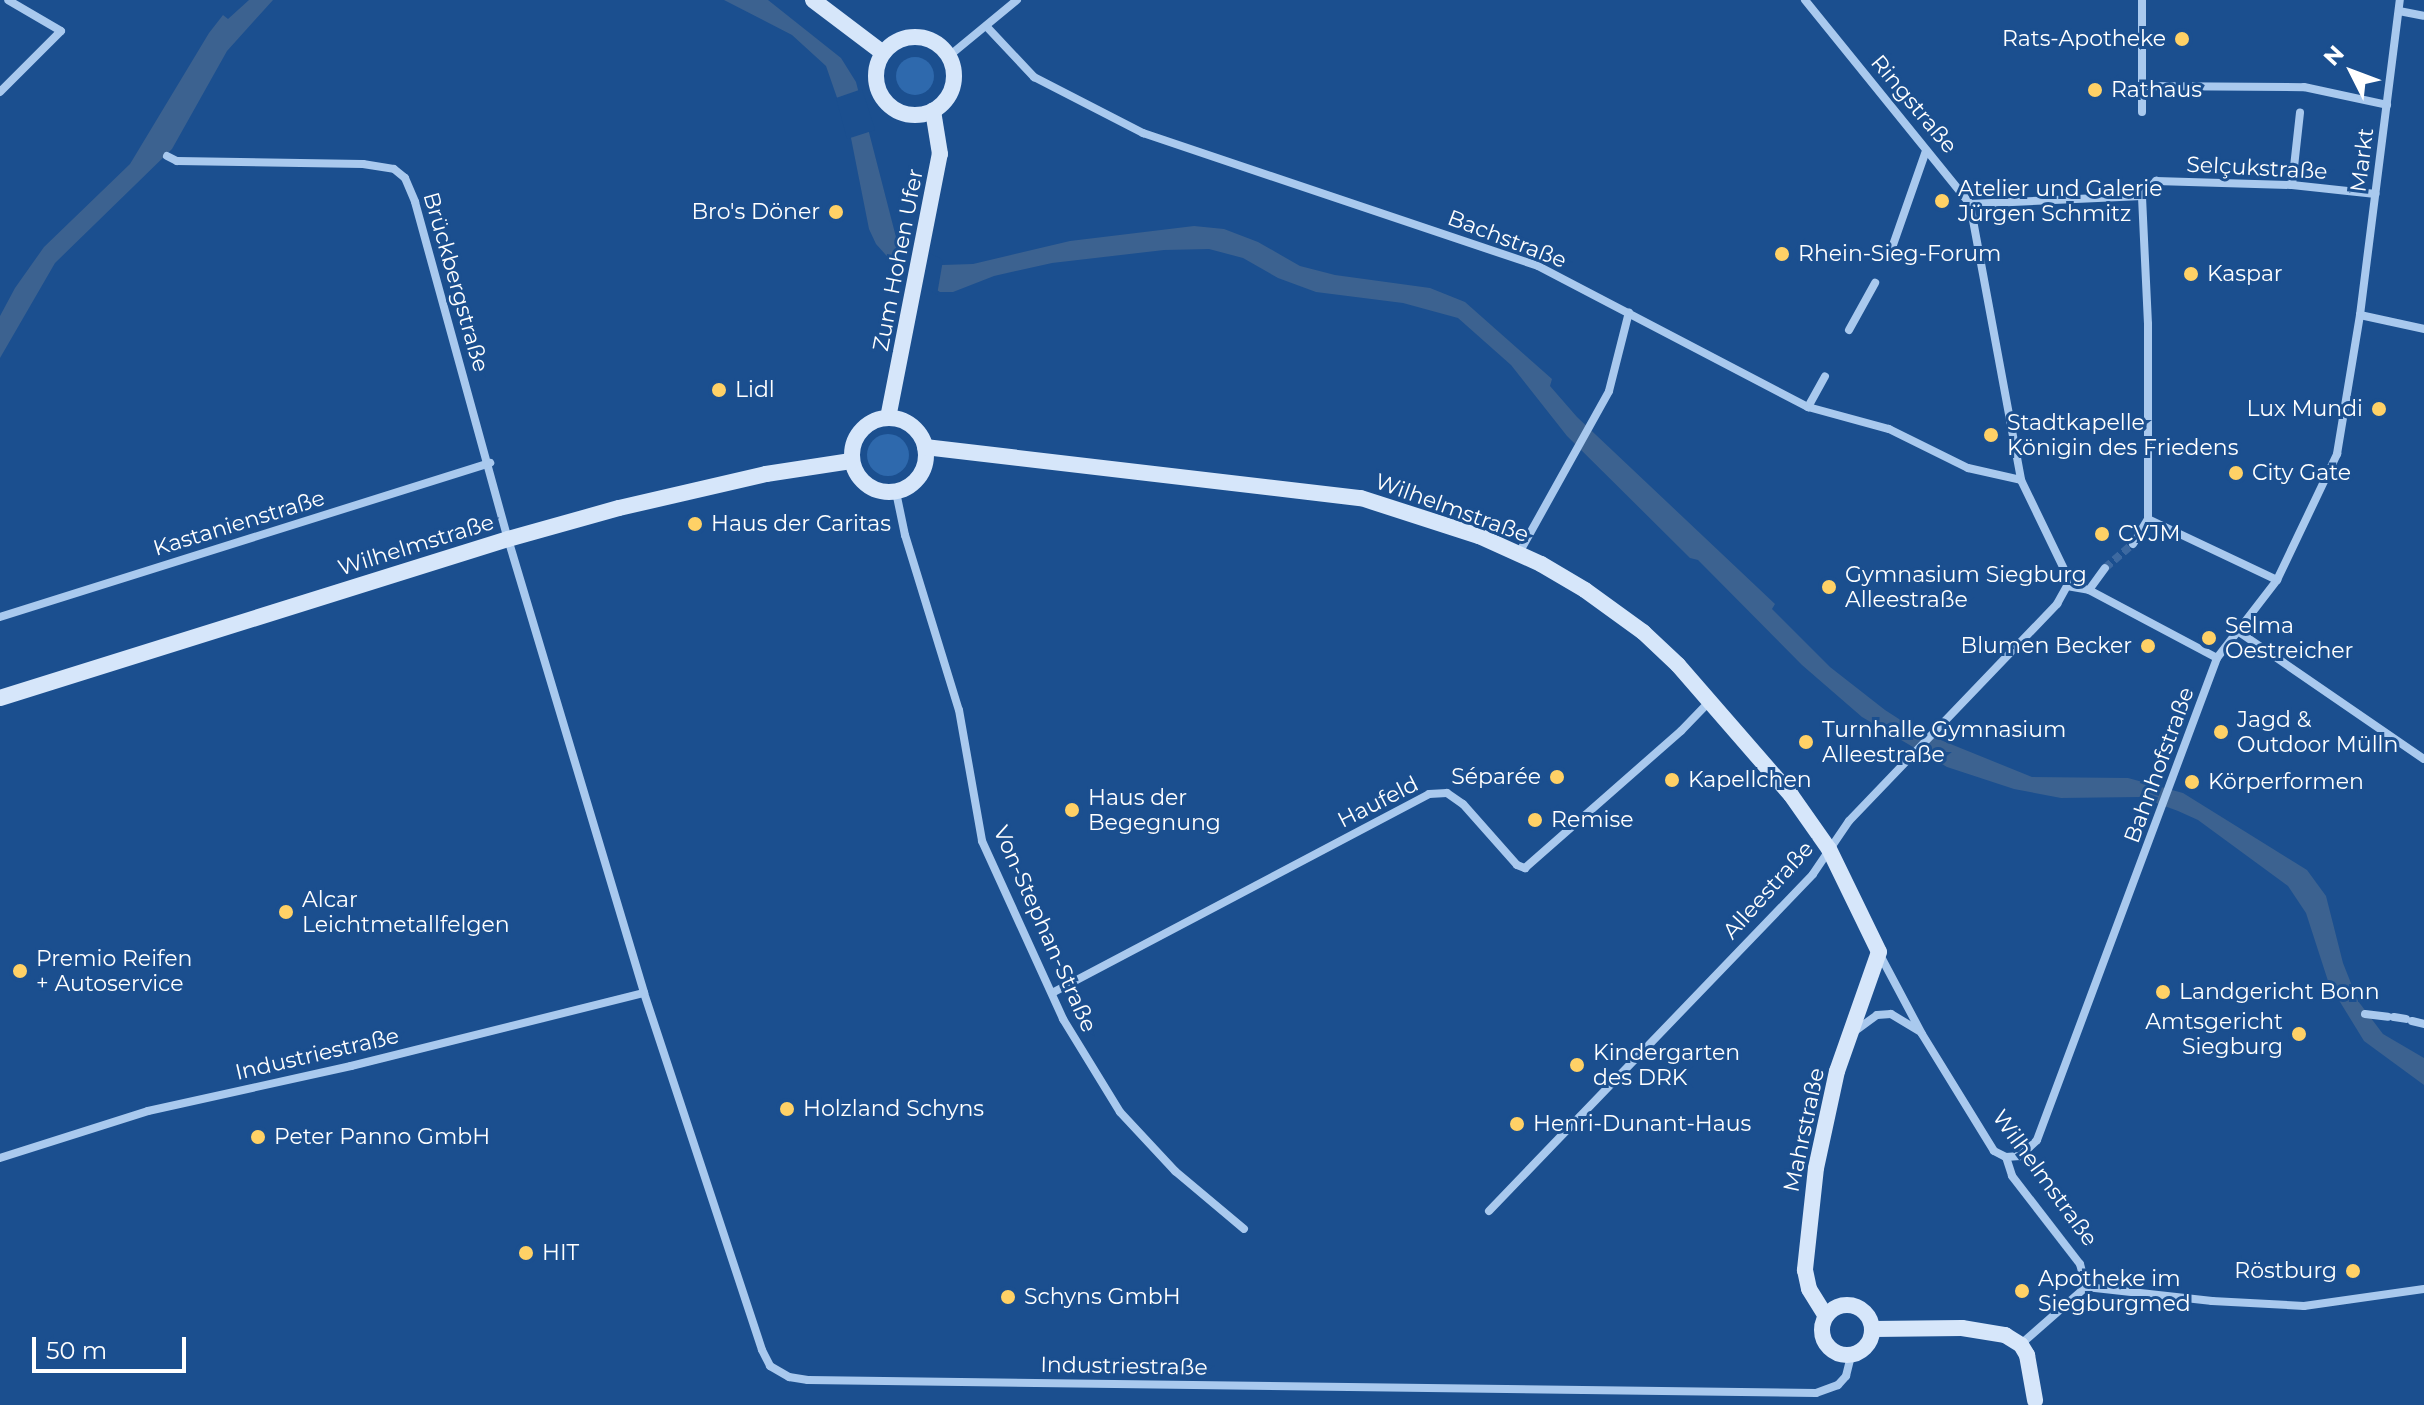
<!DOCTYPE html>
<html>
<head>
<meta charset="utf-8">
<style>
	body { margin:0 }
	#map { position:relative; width:2424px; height:1405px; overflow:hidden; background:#1b4f8f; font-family:Montserrat,sans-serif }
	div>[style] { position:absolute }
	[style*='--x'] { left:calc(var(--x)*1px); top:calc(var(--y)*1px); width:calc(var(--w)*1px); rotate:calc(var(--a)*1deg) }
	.green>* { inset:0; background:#2e69ad }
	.round { border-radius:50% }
	.water>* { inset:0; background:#3c6290 }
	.pier>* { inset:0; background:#1b4f8f }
	.street-tunnel>* { height:8px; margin-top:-4px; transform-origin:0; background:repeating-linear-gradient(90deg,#3d69a0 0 8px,transparent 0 12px) }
	.street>* { height:8px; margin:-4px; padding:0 4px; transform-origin:4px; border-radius:4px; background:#a9c9ee }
	.secondary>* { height:16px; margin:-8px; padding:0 8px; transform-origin:8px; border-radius:8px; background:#d6e6fa }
	.secondary>.ring { margin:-8px; padding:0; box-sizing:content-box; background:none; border:16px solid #d6e6fa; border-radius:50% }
	.dots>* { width:22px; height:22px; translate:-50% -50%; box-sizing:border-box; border:4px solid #1b4f8f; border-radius:50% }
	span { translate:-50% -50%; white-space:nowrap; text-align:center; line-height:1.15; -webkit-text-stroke:6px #1b4f8f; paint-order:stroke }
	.poi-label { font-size:22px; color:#fff }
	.right { translate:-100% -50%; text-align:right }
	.left { translate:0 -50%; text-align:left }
	.street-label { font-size:22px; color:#fff }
	.north { position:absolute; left:2312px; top:32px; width:80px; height:80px; -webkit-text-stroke:6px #1b4f8f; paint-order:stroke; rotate:312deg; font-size:22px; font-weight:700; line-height:32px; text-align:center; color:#fff }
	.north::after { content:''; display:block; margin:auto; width:28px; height:36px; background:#fff; clip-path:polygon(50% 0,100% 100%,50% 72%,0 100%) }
	.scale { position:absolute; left:32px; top:1337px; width:154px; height:36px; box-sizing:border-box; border:4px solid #fff; border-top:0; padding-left:10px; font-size:24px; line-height:28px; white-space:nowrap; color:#fff; -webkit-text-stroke:6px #1b4f8f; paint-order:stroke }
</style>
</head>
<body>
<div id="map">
	<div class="green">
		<div class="round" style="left:896px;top:57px;width:38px;height:38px"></div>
		<div class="round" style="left:867px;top:434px;width:42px;height:42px"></div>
	</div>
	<div class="water">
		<div style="clip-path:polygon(249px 0,273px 0,227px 51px,172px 149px,55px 263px,0 358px,0 316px,15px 288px,44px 247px,130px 164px,209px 33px,223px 15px,228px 19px)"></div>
		<div style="clip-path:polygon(724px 0,768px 0,841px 58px,856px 82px,897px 241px,942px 265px,973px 264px,1070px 241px,1194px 226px,1224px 229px,1258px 242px,1300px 266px,1335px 275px,1430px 288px,1465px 302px,1552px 379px,1550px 386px,1577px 417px,1775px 604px,1772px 609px,1830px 667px,1885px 710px,1916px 730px,2032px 777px,2128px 778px,2183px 793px,2307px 870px,2326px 896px,2343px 963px,2358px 1001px,2383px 1034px,2424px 1058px,2424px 1085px,2364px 1041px,2329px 984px,2306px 913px,2288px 886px,2198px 820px,2178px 811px,2140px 797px,2061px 798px,2014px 789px,1947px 767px,1862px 717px,1802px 665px,1698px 560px,1690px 558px,1567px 436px,1511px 365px,1458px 318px,1403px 303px,1316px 292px,1278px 278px,1243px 258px,1209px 249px,1164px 250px,1052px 263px,994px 276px,953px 292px,940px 292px,894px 264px,876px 244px,869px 229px,851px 138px,826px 66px,792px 35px)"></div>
	</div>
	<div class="pier">
		<div style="clip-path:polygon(862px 89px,875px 130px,847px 139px,836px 98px)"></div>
		<div style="clip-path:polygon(899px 237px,943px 260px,937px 295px,895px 267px)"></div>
	</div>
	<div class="street-tunnel">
		<div style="--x:2105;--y:568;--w:37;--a:-41"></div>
	</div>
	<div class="street">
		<div style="--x:1805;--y:0;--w:262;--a:51"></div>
		<div style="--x:1970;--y:204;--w:281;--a:79.5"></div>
		<div style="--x:2021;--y:480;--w:101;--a:64.2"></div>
		<div style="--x:2065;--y:571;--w:15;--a:82"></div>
		<div style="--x:2142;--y:0;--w:112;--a:90"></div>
		<div style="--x:2399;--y:11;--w:25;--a:11"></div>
		<div style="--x:987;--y:27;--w:69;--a:46.8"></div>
		<div style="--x:1034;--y:77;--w:123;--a:27.2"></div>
		<div style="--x:1143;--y:133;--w:417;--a:18.6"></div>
		<div style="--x:1538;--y:266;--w:305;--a:27.6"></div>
		<div style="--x:1808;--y:407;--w:84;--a:15.2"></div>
		<div style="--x:1889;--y:429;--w:88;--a:26.3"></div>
		<div style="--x:1968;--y:468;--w:54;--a:12.8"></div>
		<div style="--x:949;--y:56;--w:88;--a:-39.5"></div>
		<div style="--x:2141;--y:86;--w:163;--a:0.4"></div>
		<div style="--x:2304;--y:87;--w:85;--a:12.2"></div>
		<div style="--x:0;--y:92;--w:86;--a:-45"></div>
		<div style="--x:61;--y:31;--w:61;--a:-149.7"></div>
		<div style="--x:167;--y:156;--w:11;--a:27"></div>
		<div style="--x:177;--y:161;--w:186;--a:0.9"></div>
		<div style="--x:363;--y:164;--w:31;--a:9"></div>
		<div style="--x:394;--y:169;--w:14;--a:39"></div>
		<div style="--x:405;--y:178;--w:26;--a:67"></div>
		<div style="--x:415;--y:202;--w:350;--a:74.6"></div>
		<div style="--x:508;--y:539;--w:474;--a:73.3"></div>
		<div style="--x:644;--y:993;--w:376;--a:71.7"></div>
		<div style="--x:762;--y:1350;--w:18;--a:63"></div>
		<div style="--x:770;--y:1366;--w:22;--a:30"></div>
		<div style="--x:789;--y:1377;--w:19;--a:9"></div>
		<div style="--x:808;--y:1380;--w:1008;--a:0.74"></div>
		<div style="--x:1816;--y:1393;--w:23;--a:-20"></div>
		<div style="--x:1838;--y:1385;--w:12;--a:-48"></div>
		<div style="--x:1846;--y:1376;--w:21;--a:-76"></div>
		<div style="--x:2292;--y:185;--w:73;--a:-83.7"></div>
		<div style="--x:2142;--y:196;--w:21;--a:-47"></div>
		<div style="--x:2156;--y:181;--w:136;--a:1.7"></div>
		<div style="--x:2292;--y:185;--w:84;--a:6.1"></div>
		<div style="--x:1970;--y:204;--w:172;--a:-2.7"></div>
		<div style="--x:1893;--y:245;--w:100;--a:-70.7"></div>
		<div style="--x:2360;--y:315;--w:66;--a:12.3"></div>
		<div style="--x:1849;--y:330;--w:54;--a:-61"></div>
		<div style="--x:1808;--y:407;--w:35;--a:-61"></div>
		<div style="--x:896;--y:492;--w:44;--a:78.2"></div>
		<div style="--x:905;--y:535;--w:183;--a:72.9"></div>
		<div style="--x:959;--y:710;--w:133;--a:80"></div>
		<div style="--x:982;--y:841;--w:196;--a:65.5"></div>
		<div style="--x:1063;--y:1019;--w:109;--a:58.5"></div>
		<div style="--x:1120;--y:1112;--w:81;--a:47"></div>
		<div style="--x:1175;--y:1171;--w:90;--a:40"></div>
		<div style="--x:2148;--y:519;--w:143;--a:25.3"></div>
		<div style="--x:2133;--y:544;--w:29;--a:-59"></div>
		<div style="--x:2148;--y:519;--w:195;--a:-90"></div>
		<div style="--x:2148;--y:324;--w:128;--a:-92.7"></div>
		<div style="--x:1519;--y:553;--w:185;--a:-60.9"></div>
		<div style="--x:1609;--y:391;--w:81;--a:-75.8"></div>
		<div style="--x:2067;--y:586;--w:22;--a:10"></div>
		<div style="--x:2089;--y:590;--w:145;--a:28"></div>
		<div style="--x:2089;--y:590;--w:27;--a:-54"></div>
		<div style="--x:0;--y:617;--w:514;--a:-17.45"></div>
		<div style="--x:2239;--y:632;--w:224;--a:34.5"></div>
		<div style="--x:1880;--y:955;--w:89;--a:62"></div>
		<div style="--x:1922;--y:1034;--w:137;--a:58.4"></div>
		<div style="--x:1994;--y:1151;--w:13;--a:27"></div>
		<div style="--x:2006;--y:1157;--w:20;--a:72"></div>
		<div style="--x:2012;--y:1176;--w:111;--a:52.3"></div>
		<div style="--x:2080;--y:1264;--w:24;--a:75"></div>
		<div style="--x:1052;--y:993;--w:426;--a:-27.8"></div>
		<div style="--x:1429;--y:794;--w:18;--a:-3"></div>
		<div style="--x:1447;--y:793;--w:19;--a:35"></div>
		<div style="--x:1463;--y:804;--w:81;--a:48.5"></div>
		<div style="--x:1517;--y:865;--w:9;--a:21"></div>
		<div style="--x:1525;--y:868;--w:208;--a:-41.3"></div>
		<div style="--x:1681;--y:731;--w:42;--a:-46"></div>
		<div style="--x:2365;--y:1014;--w:23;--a:7"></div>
		<div style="--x:2394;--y:1017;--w:12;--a:9"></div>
		<div style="--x:2412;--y:1021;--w:12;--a:14"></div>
		<div style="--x:1855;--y:1031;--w:27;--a:-36"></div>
		<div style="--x:1877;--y:1015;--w:14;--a:-4"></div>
		<div style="--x:1891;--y:1014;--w:33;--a:31"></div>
		<div style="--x:2006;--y:1157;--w:14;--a:-4"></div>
		<div style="--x:2020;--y:1156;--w:23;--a:-43"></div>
		<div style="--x:2037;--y:1140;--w:515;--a:-69.52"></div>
		<div style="--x:2217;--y:658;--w:98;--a:-52.4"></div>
		<div style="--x:2277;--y:580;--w:140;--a:-64.5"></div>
		<div style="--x:2337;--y:454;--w:141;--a:-80.6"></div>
		<div style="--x:2360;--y:315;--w:318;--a:-82.8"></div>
		<div style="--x:0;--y:1158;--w:155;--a:-17.6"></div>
		<div style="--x:148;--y:1111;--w:208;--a:-12.5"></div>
		<div style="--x:351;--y:1066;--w:302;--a:-14"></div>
		<div style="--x:1489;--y:1211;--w:467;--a:-46.1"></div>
		<div style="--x:1813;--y:874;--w:64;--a:-55.8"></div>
		<div style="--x:1849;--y:821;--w:301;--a:-46.2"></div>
		<div style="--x:2057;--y:604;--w:21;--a:-61"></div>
		<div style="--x:2086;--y:1287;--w:127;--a:6.3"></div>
		<div style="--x:2212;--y:1301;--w:92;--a:3.1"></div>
		<div style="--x:2304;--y:1306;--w:121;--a:-8.1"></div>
		<div style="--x:2021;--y:1344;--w:86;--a:-41.2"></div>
	</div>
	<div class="secondary">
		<div style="--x:813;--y:0;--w:88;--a:37.1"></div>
		<div class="ring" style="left:876px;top:37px;width:62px;height:62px"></div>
		<div class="ring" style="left:852px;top:418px;width:58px;height:58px"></div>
		<div style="--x:888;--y:418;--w:269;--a:-78.9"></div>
		<div style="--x:940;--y:154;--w:44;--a:-99.2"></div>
		<div style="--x:925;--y:447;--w:439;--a:6.7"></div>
		<div style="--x:1361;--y:498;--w:124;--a:17.9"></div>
		<div style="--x:1479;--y:536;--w:68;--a:24.3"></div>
		<div style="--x:1541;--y:564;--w:51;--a:30.6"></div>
		<div style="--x:1585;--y:590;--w:72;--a:35.9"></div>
		<div style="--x:1643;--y:632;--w:48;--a:43.3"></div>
		<div style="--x:1678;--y:665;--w:172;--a:49"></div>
		<div style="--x:1791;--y:795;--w:66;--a:54.9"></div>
		<div style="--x:1829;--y:849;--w:114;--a:64.1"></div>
		<div style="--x:1879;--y:952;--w:126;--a:109.4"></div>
		<div style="--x:1837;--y:1071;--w:99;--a:102.2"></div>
		<div style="--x:1816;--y:1168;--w:103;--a:96.2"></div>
		<div style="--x:1805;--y:1270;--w:19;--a:78"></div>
		<div style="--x:1809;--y:1289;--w:32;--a:58"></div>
		<div style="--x:0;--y:698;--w:532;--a:-17.38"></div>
		<div style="--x:508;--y:539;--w:115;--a:-15.6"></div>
		<div style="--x:619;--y:508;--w:151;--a:-13"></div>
		<div style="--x:766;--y:474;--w:86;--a:-8.7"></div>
		<div class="ring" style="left:1822px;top:1305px;width:34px;height:34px"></div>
		<div style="--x:1873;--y:1329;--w:89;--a:-0.6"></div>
		<div style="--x:1962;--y:1328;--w:44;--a:9.2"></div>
		<div style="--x:2005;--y:1335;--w:19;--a:32"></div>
		<div style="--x:2021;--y:1345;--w:12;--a:59"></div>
		<div style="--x:2027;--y:1355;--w:46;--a:79.9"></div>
	</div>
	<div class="dots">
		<div style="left:2182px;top:39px;background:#ffd166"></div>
		<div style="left:2095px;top:90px;background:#ffd166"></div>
		<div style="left:1942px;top:201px;background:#ffd166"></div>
		<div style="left:836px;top:212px;background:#ffd166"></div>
		<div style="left:1782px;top:254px;background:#ffd166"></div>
		<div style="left:2191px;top:274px;background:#ffd166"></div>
		<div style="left:719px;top:390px;background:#ffd166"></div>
		<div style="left:2379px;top:409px;background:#ffd166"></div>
		<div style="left:1991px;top:435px;background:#ffd166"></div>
		<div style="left:2236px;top:473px;background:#ffd166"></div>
		<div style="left:695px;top:524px;background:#ffd166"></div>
		<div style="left:2102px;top:534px;background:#ffd166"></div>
		<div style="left:1829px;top:587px;background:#ffd166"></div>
		<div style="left:2209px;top:638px;background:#ffd166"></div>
		<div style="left:2148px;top:646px;background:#ffd166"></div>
		<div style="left:2221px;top:732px;background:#ffd166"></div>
		<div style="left:1806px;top:742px;background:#ffd166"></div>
		<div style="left:1557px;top:777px;background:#ffd166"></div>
		<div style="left:1672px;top:780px;background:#ffd166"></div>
		<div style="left:2192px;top:782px;background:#ffd166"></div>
		<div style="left:1072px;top:810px;background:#ffd166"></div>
		<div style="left:1535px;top:820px;background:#ffd166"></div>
		<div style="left:286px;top:912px;background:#ffd166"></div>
		<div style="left:20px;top:971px;background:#ffd166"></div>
		<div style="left:2163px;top:992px;background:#ffd166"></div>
		<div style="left:2299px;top:1034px;background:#ffd166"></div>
		<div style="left:1577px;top:1065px;background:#ffd166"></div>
		<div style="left:787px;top:1109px;background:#ffd166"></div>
		<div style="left:1517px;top:1124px;background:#ffd166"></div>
		<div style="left:258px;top:1137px;background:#ffd166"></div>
		<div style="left:526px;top:1253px;background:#ffd166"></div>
		<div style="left:2353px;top:1271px;background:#ffd166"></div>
		<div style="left:2022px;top:1291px;background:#ffd166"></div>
		<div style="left:1008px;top:1297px;background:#ffd166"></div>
	</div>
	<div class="poi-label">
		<span class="right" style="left:2166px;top:39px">Rats-Apotheke</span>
		<span class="left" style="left:2111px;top:90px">Rathaus</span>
		<span class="left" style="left:1958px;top:201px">Atelier und Galerie<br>Jürgen Schmitz</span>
		<span class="right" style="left:820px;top:212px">Bro's Döner</span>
		<span class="left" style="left:1798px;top:254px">Rhein-Sieg-Forum</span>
		<span class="left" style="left:2207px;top:274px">Kaspar</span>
		<span class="left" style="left:735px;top:390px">Lidl</span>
		<span class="right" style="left:2363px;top:409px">Lux Mundi</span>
		<span class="left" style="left:2007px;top:435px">Stadtkapelle<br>Königin des Friedens</span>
		<span class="left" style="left:2252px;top:473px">City Gate</span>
		<span class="left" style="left:711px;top:524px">Haus der Caritas</span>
		<span class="left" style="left:2118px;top:534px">CVJM</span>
		<span class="left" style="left:1845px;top:587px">Gymnasium Siegburg<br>Alleestraße</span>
		<span class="left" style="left:2225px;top:638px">Selma<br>Oestreicher</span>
		<span class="right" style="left:2132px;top:646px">Blumen Becker</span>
		<span class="left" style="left:2237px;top:732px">Jagd &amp;<br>Outdoor Mülln</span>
		<span class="left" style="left:1822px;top:742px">Turnhalle Gymnasium<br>Alleestraße</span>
		<span class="right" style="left:1541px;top:777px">Séparée</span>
		<span class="left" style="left:1688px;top:780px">Kapellchen</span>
		<span class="left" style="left:2208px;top:782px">Körperformen</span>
		<span class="left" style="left:1088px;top:810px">Haus der<br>Begegnung</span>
		<span class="left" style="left:1551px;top:820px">Remise</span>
		<span class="left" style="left:302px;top:912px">Alcar<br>Leichtmetallfelgen</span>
		<span class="left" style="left:36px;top:971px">Premio Reifen<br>+ Autoservice</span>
		<span class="left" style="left:2179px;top:992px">Landgericht Bonn</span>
		<span class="right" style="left:2283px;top:1034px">Amtsgericht<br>Siegburg</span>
		<span class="left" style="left:1593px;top:1065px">Kindergarten<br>des DRK</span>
		<span class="left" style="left:803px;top:1109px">Holzland Schyns</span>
		<span class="left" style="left:1533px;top:1124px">Henri-Dunant-Haus</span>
		<span class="left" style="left:274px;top:1137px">Peter Panno GmbH</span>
		<span class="left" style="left:542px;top:1253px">HIT</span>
		<span class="right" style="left:2337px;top:1271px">Röstburg</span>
		<span class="left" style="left:2038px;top:1291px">Apotheke im<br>Siegburgmed</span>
		<span class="left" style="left:1024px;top:1297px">Schyns GmbH</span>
	</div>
	<div class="street-label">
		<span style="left:1914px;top:104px;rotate:50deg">Ringstraße</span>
		<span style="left:2362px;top:160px;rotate:-83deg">Markt</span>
		<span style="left:2257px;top:168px;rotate:3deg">Selçukstraße</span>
		<span style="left:1507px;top:239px;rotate:21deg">Bachstraße</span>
		<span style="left:898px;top:260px;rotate:-79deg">Zum Hohen Ufer</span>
		<span style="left:456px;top:282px;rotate:74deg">Brückbergstraße</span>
		<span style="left:1452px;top:508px;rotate:20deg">Wilhelmstraße</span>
		<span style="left:239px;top:523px;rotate:-17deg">Kastanienstraße</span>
		<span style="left:416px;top:545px;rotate:-17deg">Wilhelmstraße</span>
		<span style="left:2159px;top:765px;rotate:-70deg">Bahnhofstraße</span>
		<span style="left:1378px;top:802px;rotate:-27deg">Haufeld</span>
		<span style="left:1768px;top:890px;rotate:-48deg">Alleestraße</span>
		<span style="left:1045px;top:929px;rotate:66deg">Von-Stephan-Straße</span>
		<span style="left:317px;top:1054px;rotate:-13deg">Industriestraße</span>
		<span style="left:1804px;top:1130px;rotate:-78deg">Mahrstraße</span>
		<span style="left:2045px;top:1178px;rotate:54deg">Wilhelmstraße</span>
		<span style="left:1124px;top:1366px;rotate:1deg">Industriestraße</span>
	</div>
	<div class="north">N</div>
	<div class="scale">50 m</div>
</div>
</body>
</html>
